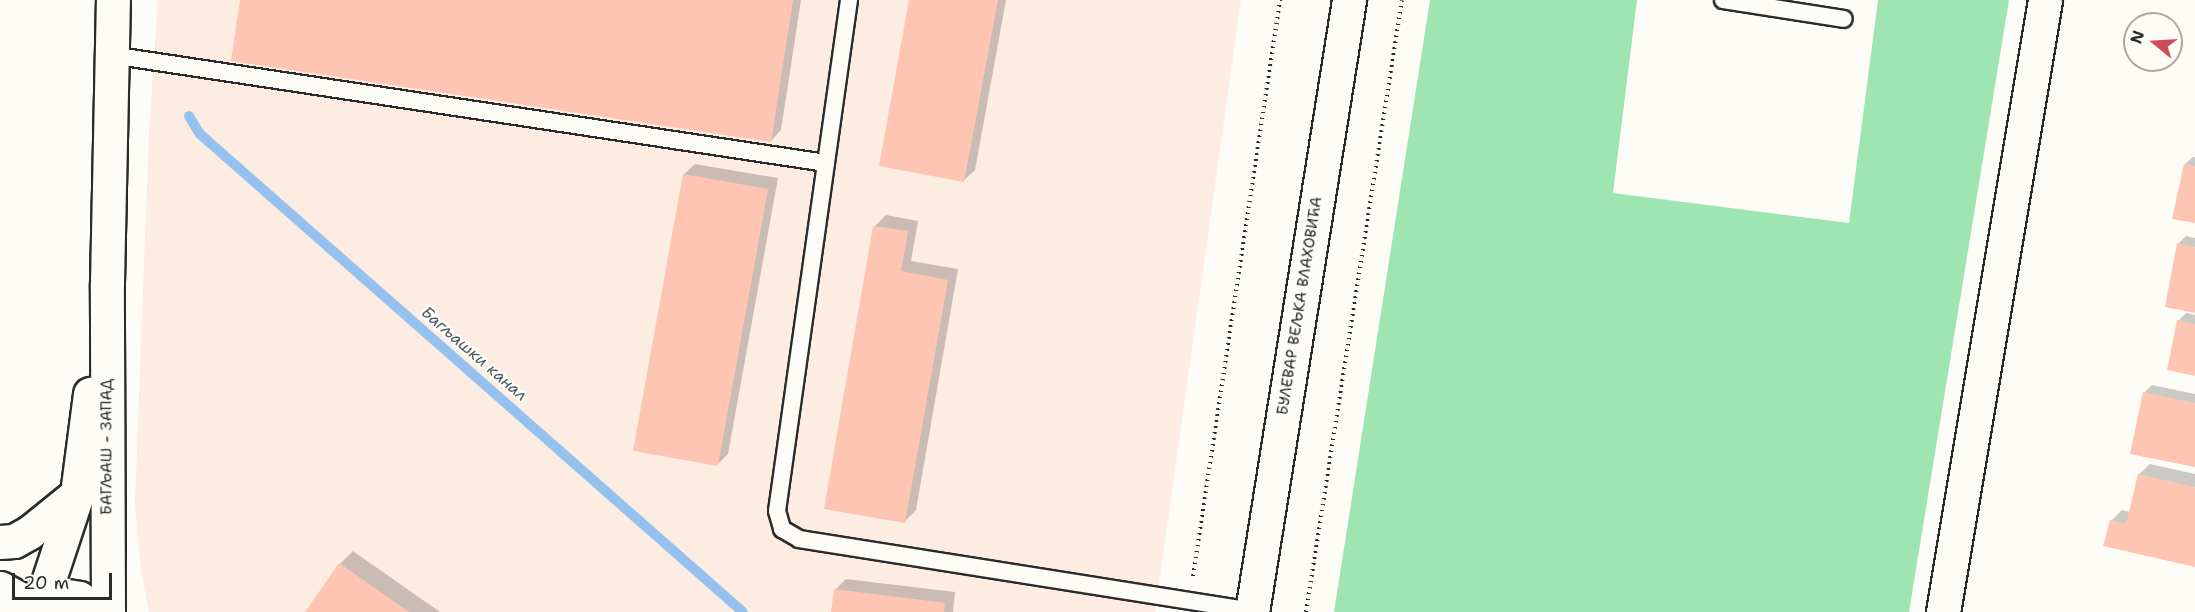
<!DOCTYPE html>
<html>
<head>
<meta charset="utf-8">
<style>
	body { margin:0 }
	#map { position:relative; width:2195px; height:612px; overflow:hidden; background:#fdfcf7; font-family:"Shantell Sans",sans-serif }
	div>[style] { position:absolute }
	[style*='--x'] { left:calc(var(--x)*1px); top:calc(var(--y)*1px); width:calc(var(--w)*1px); rotate:calc(var(--a)*1deg) }
	.built>* { inset:0; background:#fdece2 }
	.green>* { inset:0; background:#9ee5b2 }
	.shadow>* { inset:0; background:#0003 }
	.stream>* { height:10px; margin:-5px; padding:0 5px; transform-origin:5px; border-radius:5px; background:#94c1ee }
	.building>* { inset:0; background:#fec6b2 }
	.path>* { height:4px; margin-top:-2px; transform-origin:0; background:repeating-linear-gradient(90deg,#2b2b2b 0 1.5px,transparent 0 6px) }
	.roads { filter:drop-shadow(2px 0 #2b2b2b) drop-shadow(-2px 0 #2b2b2b) drop-shadow(0 2px #2b2b2b) drop-shadow(0 -2px #2b2b2b) }
	.lane>* { height:16px; margin:-8px; padding:0 8px; transform-origin:8px; border-radius:8px; background:#fdfcf7 }
	.street>* { height:33px; margin:-16.5px; padding:0 16.5px; transform-origin:16.5px; border-radius:16.5px; background:#fdfcf7 }
	.secondary>* { height:33px; margin:-16.5px; padding:0 16.5px; transform-origin:16.5px; border-radius:16.5px; background:#fdfcf7 }
	span { translate:-50% -50%; white-space:nowrap; text-align:center; line-height:1.15; -webkit-text-stroke:5px #fdfcf7; paint-order:stroke }
	.street-label { font-size:15px; color:#2b2b2b }
	.water-label { font-size:16px; color:#4a5866; font-style:italic }
	.north { position:absolute; left:2123px; top:12px; width:60px; height:60px; box-sizing:border-box; background:#fdfcf7; border:2px solid #a9a8a5; border-radius:50%; rotate:288deg; font-size:16px; font-weight:700; line-height:24px; text-align:center; color:#2b2b2b }
	.north::after { content:''; display:block; margin:auto; width:21px; height:27px; background:#d1495b; clip-path:polygon(50% 0,100% 100%,50% 72%,0 100%) }
	.scale { position:absolute; left:12px; top:573px; width:100px; height:27px; box-sizing:border-box; border:3px solid #2b2b2b; border-top:0; padding-left:8px; font-size:18px; line-height:21px; white-space:nowrap; color:#2b2b2b; -webkit-text-stroke:4px #fdfcf7; paint-order:stroke }
</style>
</head>
<body>
<div id="map">
	<div class="built">
		<div style="clip-path:polygon(158px 0,1241px 0,1155px 612px,149px 612px,141px 571px,135px 503px,149px 132px)"></div>
	</div>
	<div class="green">
		<div style="clip-path:polygon(1430px 0,1637px 0,1613px 193px,1849px 223px,1878px 0,2009px 0,1909px 612px,1334px 612px)"></div>
	</div>
	<div class="shadow">
		<div style="clip-path:polygon(242px 0,801px 0,781px 130px,771px 141px)"></div>
		<div style="clip-path:polygon(910px 0,1006px 0,975px 170px,964px 180px)"></div>
		<div style="clip-path:polygon(2193px 157px,2195px 157px,2195px 222px,2185px 164px)"></div>
		<div style="clip-path:polygon(695px 164px,778px 178px,728px 454px,717px 465px,684px 174px)"></div>
		<div style="clip-path:polygon(886px 215px,918px 221px,911px 261px,958px 269px,916px 510px,905px 521px,875px 226px)"></div>
		<div style="clip-path:polygon(2186px 236px,2195px 238px,2195px 311px,2178px 244px)"></div>
		<div style="clip-path:polygon(2186px 313px,2195px 315px,2195px 374px,2178px 321px)"></div>
		<div style="clip-path:polygon(2152px 385px,2195px 394px,2195px 465px,2144px 393px)"></div>
		<div style="clip-path:polygon(2150px 464px,2195px 474px,2195px 566px,2111px 521px,2122px 510px,2130px 512px,2139px 474px)"></div>
		<div style="clip-path:polygon(353px 551px,440px 612px,307px 612px,340px 564px)"></div>
		<div style="clip-path:polygon(846px 579px,955px 592px,953px 612px,832px 612px,835px 590px)"></div>
	</div>
	<div class="stream">
		<div style="--x:189;--y:116;--w:21;--a:59"></div>
		<div style="--x:200;--y:134;--w:723;--a:41.36"></div>
	</div>
	<div class="building">
		<div style="clip-path:polygon(240px 0,793px 0,771px 142px,231px 61px)"></div>
		<div style="clip-path:polygon(909px 0,998px 0,964px 182px,879px 166px)"></div>
		<div style="clip-path:polygon(2184px 164px,2195px 166px,2195px 223px,2172px 219px)"></div>
		<div style="clip-path:polygon(683px 174px,768px 189px,718px 466px,633px 451px)"></div>
		<div style="clip-path:polygon(873px 226px,908px 231px,901px 271px,948px 280px,905px 523px,824px 509px)"></div>
		<div style="clip-path:polygon(2177px 243px,2195px 247px,2195px 313px,2165px 307px)"></div>
		<div style="clip-path:polygon(2177px 320px,2195px 324px,2195px 376px,2167px 370px)"></div>
		<div style="clip-path:polygon(2143px 392px,2195px 403px,2195px 467px,2130px 454px)"></div>
		<div style="clip-path:polygon(2138px 474px,2195px 487px,2195px 567px,2103px 546px,2110px 520px,2126px 524px)"></div>
		<div style="clip-path:polygon(339px 563px,409px 612px,305px 612px)"></div>
		<div style="clip-path:polygon(834px 589px,945px 603px,944px 612px,831px 612px)"></div>
	</div>
	<div class="path">
		<div style="--x:1193;--y:576;--w:583;--a:-81.41"></div>
		<div style="--x:1306;--y:612;--w:619;--a:-81.09"></div>
	</div>
	<div class="roads">
		<div class="lane">
			<div style="--x:849;--y:0;--w:516;--a:98.02"></div>
			<div style="--x:777;--y:511;--w:19;--a:74"></div>
			<div style="--x:782;--y:529;--w:20;--a:30"></div>
			<div style="--x:799;--y:539;--w:459;--a:9"></div>
			<div style="--x:1723;--y:0;--w:122;--a:8.9"></div>
			<div style="--x:111;--y:55;--w:723;--a:8.59"></div>
		</div>
		<div class="street">
			<div style="--x:0;--y:588;--w:31;--a:29"></div>
			<div style="--x:1943;--y:612;--w:620;--a:-80.54"></div>
		</div>
		<div class="secondary">
			<div style="--x:0;--y:542;--w:14;--a:-4"></div>
			<div style="--x:14;--y:541;--w:18;--a:-29"></div>
			<div style="--x:30;--y:532;--w:60;--a:-39"></div>
			<div style="--x:43;--y:597;--w:108;--a:-71.7"></div>
			<div style="--x:77;--y:494;--w:101;--a:-82.6"></div>
			<div style="--x:15;--y:612;--w:32;--a:-28"></div>
			<div style="--x:43;--y:597;--w:18;--a:-6"></div>
			<div style="--x:61;--y:595;--w:18;--a:9"></div>
			<div style="--x:79;--y:598;--w:26;--a:32"></div>
			<div style="--x:108;--y:612;--w:329;--a:-90.2"></div>
			<div style="--x:107;--y:283;--w:283;--a:-88.8"></div>
			<div style="--x:1252;--y:612;--w:620;--a:-80.99"></div>
		</div>
	</div>
	<div class="street-label">
		<span style="left:1300px;top:306px;rotate:-81deg">БУЛЕВАР ВЕЉКА ВЛАХОВИЋА</span>
		<span style="left:107px;top:447px;rotate:-90deg">БАГЉАШ - ЗАПАД</span>
	</div>
	<div class="water-label">
		<span style="left:474px;top:354px;rotate:41deg">Багљашки канал</span>
	</div>
	<div class="north">N</div>
	<div class="scale">20 m</div>
</div>
</body>
</html>
